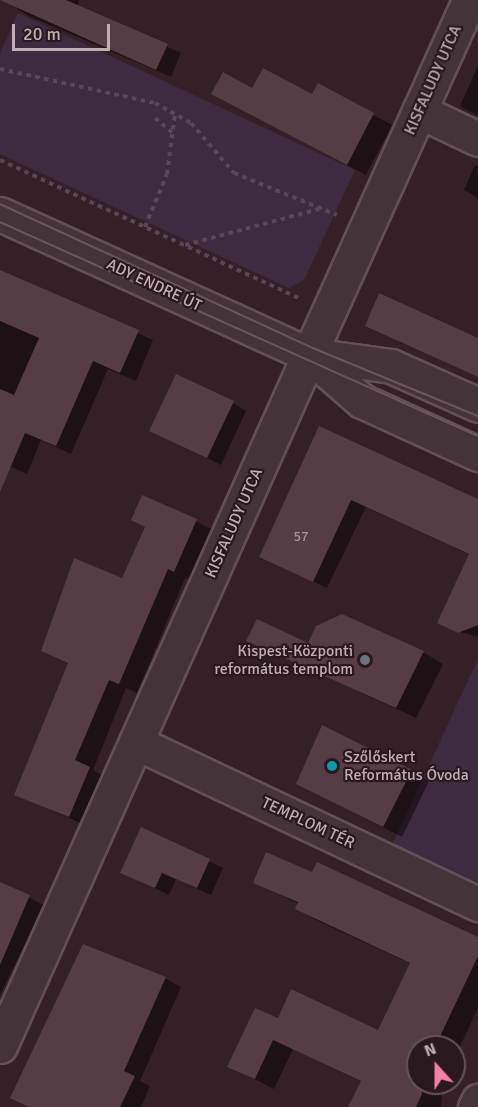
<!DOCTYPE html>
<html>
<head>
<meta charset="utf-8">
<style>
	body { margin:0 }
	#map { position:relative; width:478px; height:1107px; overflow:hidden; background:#352028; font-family:Signika,sans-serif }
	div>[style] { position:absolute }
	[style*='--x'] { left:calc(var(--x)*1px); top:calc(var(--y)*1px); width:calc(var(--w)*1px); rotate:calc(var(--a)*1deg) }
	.green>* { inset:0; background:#3e2b40 }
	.shadow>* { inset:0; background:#0007 }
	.building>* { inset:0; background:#563c45 }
	.path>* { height:4px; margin-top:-2px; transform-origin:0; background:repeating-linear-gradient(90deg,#5a4656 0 4.5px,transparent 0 9px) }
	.roads { filter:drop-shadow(2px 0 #645057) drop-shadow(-2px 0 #645057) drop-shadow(0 2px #645057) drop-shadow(0 -2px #645057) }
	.minor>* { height:33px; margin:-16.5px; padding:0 16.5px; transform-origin:16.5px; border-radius:16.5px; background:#45333a }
	.tertiary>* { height:33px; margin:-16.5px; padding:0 16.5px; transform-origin:16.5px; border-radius:16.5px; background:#45333a }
	.tram>* { height:1.5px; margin:-0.75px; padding:0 0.75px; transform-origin:0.75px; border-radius:0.75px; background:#6d555d }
	.dots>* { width:16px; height:16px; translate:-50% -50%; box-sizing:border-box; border:3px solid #2a181f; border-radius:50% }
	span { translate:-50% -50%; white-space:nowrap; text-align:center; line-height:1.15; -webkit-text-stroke:4.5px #2a181f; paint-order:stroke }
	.number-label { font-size:14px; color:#a89198 }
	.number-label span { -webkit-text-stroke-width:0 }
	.street-label { font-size:16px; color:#c3adb4 }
	.poi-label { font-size:16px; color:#c3adb4 }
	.right { translate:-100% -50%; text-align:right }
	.left { translate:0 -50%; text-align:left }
	.north { position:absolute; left:406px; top:1035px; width:60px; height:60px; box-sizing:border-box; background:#2a181f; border:2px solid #67545b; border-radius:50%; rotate:339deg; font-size:16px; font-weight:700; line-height:24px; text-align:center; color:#c3adb4 }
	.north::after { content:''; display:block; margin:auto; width:21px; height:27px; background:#f480a7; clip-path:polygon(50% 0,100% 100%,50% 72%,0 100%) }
	.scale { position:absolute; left:12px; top:24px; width:98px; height:27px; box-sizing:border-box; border:3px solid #c3adb4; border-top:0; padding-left:8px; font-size:18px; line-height:21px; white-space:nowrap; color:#c3adb4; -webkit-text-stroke:4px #2a181f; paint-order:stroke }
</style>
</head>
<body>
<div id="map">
	<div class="green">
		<div style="clip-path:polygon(18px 13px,355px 170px,304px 280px,289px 288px,0 154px,0 53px)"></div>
		<div style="clip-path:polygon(478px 659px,478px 904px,385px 860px)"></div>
	</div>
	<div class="shadow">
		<div style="clip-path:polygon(21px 0,79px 0,77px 6px,181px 53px,171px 77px,31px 17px,17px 9px)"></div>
		<div style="clip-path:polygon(478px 66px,478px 116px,460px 106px)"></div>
		<div style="clip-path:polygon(318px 85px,392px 125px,366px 175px,231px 104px,253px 90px,313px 96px)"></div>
		<div style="clip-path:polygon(475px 165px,478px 166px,478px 198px,464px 190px)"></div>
		<div style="clip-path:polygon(0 271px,153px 340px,136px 381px,108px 369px,71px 454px,41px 440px,27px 474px,0 462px)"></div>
		<div style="clip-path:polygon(367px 325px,478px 340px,478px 377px,383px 334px)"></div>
		<div style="clip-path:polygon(233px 403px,246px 411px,221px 465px,151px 430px)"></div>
		<div style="clip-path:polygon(320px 428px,478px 500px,478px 637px,452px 630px,470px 555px,366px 507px,327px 588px,274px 564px)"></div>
		<div style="clip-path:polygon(143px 497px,214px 530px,192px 581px,185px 578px,137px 693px,126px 688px,93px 770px,107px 778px,87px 826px,16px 794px,69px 664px,43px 651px,122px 580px,146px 527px)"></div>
		<div style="clip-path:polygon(248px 640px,423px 652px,443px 664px,416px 718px)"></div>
		<div style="clip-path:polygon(411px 771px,429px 781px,402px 837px,298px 784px)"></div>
		<div style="clip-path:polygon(142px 829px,223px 868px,211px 895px,176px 879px,169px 895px,122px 872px)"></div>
		<div style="clip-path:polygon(255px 882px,478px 938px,478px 1008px,454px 1059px,454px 1047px,418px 1047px,418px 1083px,443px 1083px,441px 1107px,350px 1107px,362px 1082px,293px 1049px,274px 1089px,229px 1066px,279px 1020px,379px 1032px,411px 964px,316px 920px,297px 908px,299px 904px)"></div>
		<div style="clip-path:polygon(0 884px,44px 905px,0 995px)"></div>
		<div style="clip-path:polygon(165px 978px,181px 987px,140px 1081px,150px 1086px,141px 1107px,28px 1107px,12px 1098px)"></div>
	</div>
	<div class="building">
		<div style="clip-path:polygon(0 0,66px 0,168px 44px,156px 70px)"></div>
		<div style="clip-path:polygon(263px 68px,312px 94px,318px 83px,374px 113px,347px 165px,211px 94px,223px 72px,252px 88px)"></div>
		<div style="clip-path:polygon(0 270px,139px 330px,120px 373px,93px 361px,56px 446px,25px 433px,0 492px,0 389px,14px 395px,39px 338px,0 321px)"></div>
		<div style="clip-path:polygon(379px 293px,478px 338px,478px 377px,365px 326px)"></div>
		<div style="clip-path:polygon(176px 374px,234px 401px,207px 458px,149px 431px)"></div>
		<div style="clip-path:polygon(319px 426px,478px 499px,478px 625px,458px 633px,437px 623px,469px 554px,351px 500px,313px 582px,259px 557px)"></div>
		<div style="clip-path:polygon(142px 495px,197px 519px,174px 572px,168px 569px,119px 684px,109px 680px,75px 760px,90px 767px,69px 817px,14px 795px,68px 663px,41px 651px,74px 558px,122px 578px,145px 527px,131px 520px)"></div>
		<div style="clip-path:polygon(342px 614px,424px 651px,396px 708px,246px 641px,257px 619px,308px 643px,316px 626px)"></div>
		<div style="clip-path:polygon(322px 725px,412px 770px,383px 827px,296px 784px)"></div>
		<div style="clip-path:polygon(141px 827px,210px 859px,197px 888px,162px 873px,155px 888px,120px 873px)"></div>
		<div style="clip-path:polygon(266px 852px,312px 872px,317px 862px,478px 937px,478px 956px,435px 1047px,418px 1047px,422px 1094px,416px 1107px,348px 1107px,361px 1081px,273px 1040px,255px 1079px,227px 1067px,255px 1008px,278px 1018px,291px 989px,378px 1030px,410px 963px,295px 909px,298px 902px,253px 883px)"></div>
		<div style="clip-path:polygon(0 882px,30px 895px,0 965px)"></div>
		<div style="clip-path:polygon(83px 944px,166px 977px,124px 1071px,135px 1076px,120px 1107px,29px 1107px,10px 1098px)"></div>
	</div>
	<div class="path">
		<div style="--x:0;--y:69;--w:159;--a:12.4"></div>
		<div style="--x:155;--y:103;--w:41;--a:29.1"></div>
		<div style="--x:191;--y:123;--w:66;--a:49.3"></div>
		<div style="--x:234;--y:173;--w:111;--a:22.2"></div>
		<div style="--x:155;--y:118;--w:23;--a:40"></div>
		<div style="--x:0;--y:160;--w:329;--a:24.8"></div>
		<div style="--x:145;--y:227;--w:57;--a:-67.5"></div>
		<div style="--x:167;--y:174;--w:61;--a:-82.4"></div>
		<div style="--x:185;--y:245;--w:139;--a:-15"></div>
	</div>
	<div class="roads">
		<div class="minor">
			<div style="--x:419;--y:111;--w:65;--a:25.4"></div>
			<div style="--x:137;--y:743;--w:377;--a:25.3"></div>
			<div style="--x:0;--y:1046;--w:757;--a:-65.91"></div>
			<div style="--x:475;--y:1107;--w:7;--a:-63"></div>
		</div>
		<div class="tertiary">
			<div style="--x:0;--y:214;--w:340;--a:24.5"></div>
			<div style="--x:309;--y:355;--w:70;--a:41"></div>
			<div style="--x:362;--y:401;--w:128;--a:24.6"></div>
			<div style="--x:309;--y:355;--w:389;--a:-65.7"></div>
			<div style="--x:311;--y:355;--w:81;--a:7.8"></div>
			<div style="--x:391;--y:366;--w:95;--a:24.1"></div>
		</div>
	</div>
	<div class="tram">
		<div style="--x:0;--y:204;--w:345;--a:24.7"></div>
		<div style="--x:313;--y:348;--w:178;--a:22.4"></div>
		<div style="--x:0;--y:222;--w:524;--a:24.12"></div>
	</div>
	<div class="dots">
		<div style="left:365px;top:660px;background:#6b7280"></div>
		<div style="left:332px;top:766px;background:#0f9aa8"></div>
	</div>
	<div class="number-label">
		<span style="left:301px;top:537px">57</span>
	</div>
	<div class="street-label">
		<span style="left:433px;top:80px;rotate:-66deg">KISFALUDY UTCA</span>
		<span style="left:154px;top:285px;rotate:25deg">ADY ENDRE ÚT</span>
		<span style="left:234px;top:523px;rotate:-66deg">KISFALUDY UTCA</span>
		<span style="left:308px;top:823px;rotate:25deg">TEMPLOM TÉR</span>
	</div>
	<div class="poi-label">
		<span class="right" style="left:353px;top:660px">Kispest-Központi<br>református templom</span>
		<span class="left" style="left:344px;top:766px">Szőlőskert<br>Református Óvoda</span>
	</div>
	<div class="north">N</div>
	<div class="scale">20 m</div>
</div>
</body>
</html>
